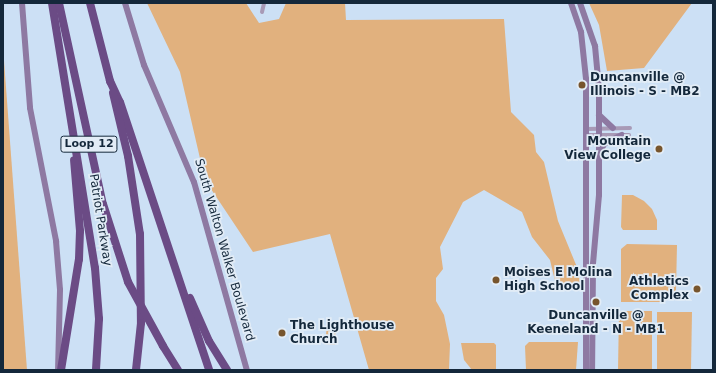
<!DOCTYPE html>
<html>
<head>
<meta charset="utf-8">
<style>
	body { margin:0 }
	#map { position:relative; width:716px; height:373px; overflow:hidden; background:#cce0f5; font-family:"DejaVu Sans",sans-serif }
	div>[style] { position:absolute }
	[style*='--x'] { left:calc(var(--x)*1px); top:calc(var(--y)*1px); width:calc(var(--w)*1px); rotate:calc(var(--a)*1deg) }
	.green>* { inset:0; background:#e1b17e }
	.minor>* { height:4px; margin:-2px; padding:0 2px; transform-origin:2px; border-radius:2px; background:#a89ab6 }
	.secondary>* { height:6px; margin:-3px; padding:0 3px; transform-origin:3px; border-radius:3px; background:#8e79a2 }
	.motorway>* { height:8px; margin:-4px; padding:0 4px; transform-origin:4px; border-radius:4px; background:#6b4b85 }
	.motorway-bridge>* { height:8px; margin:-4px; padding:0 4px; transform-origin:4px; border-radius:4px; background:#6b4b85 }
	.dots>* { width:11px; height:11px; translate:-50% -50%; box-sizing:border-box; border:2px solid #e2ecf6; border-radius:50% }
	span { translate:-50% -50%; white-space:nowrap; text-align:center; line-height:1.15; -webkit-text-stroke:3.5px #e2ecf6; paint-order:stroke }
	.shield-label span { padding:1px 3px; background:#e2ecf6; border:1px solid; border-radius:3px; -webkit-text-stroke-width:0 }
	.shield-label { font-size:11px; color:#14283b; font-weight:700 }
	.poi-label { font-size:12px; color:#14283b; font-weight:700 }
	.left { translate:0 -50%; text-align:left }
	.right { translate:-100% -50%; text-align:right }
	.street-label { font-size:12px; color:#14283b }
	.frame { position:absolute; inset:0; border:4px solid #14283b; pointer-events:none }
</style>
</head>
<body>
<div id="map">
	<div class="green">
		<div style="clip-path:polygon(147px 3px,246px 3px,259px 23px,279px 19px,286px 3px,345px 3px,346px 20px,504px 19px,511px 112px,534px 135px,536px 152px,544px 162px,558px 221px,579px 272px,580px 286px,568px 286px,555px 281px,550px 260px,532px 237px,522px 212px,484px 190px,463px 202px,440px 247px,443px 269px,436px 278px,436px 301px,444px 315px,450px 344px,449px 370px,369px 370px,330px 234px,253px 252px,205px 180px,180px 72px)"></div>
		<div style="clip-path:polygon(589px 3px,692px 3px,644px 68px,607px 71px,599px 25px)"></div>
		<div style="clip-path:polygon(3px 47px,27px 370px,3px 370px)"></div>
		<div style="clip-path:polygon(622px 195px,633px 195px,644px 201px,652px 209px,657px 220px,657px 230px,623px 230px,621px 227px)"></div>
		<div style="clip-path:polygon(627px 244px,677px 245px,676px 290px,673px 297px,662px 302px,621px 302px,621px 249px)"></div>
		<div style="clip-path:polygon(619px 311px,652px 311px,652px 370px,618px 370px)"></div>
		<div style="clip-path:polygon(657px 312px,692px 312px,691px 370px,657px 370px)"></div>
		<div style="clip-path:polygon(327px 325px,336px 326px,335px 345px,325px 344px)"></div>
		<div style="clip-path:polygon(529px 342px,578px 342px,576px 370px,526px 370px,525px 346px)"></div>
		<div style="clip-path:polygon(461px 343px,494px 343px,496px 345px,496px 370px,472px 370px,464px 360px)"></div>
	</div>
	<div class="minor">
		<div style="--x:262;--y:12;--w:9;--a:-77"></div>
		<div style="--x:586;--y:129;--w:44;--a:-1.3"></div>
		<div style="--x:586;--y:135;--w:43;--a:0"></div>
	</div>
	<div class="secondary">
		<div style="--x:22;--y:3;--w:105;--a:85.6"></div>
		<div style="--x:30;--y:108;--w:136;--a:78.9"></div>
		<div style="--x:56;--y:241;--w:49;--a:85.3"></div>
		<div style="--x:60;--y:290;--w:80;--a:91.4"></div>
		<div style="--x:125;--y:3;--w:65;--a:73"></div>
		<div style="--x:144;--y:65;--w:127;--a:66.9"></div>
		<div style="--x:194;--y:182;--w:195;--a:74.3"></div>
		<div style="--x:571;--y:3;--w:31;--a:71"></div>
		<div style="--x:581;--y:32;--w:47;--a:83.9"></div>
		<div style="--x:586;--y:79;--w:291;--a:90"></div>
		<div style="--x:580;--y:3;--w:46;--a:70.8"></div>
		<div style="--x:595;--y:46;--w:43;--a:84.7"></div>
		<div style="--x:599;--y:89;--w:106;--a:90"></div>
		<div style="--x:599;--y:195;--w:69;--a:95"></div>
		<div style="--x:593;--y:264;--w:106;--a:90.5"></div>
		<div style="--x:599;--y:115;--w:19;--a:43"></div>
		<div style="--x:600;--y:153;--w:10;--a:-66"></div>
		<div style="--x:604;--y:144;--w:20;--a:-27"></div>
	</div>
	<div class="motorway">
		<div style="--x:52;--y:3;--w:268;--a:80.8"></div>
		<div style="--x:95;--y:268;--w:51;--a:85.5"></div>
		<div style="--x:99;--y:319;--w:51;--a:93.4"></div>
		<div style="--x:59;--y:3;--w:206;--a:77.7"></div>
		<div style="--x:103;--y:204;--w:82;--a:72.2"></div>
		<div style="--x:90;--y:3;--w:81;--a:75.6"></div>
		<div style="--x:110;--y:81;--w:23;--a:65"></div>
		<div style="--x:120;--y:102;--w:282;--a:71.6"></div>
		<div style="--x:113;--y:93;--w:65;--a:76.6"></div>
		<div style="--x:128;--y:156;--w:79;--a:81.3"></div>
		<div style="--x:140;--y:234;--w:89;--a:89.4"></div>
		<div style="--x:141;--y:323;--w:47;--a:96.1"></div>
		<div style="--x:190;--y:298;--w:47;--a:66.2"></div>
		<div style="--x:209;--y:341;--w:34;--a:58"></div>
		<div style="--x:163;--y:346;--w:28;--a:58"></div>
		<div style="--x:61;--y:370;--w:112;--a:-80.8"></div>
		<div style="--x:79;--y:259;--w:28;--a:-88"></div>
		<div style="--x:80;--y:231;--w:71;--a:-94.8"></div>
	</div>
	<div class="motorway-bridge">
		<div style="--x:128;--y:282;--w:73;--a:61.3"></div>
	</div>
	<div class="dots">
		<div style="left:582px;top:85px;background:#77552d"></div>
		<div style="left:659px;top:149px;background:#77552d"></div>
		<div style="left:496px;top:280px;background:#77552d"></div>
		<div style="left:697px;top:289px;background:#77552d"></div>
		<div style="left:596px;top:302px;background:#77552d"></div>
		<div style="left:282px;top:333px;background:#77552d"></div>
	</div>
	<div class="shield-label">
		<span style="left:89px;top:144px">Loop 12</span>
	</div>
	<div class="poi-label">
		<span class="left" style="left:590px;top:85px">Duncanville @<br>Illinois - S - MB2</span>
		<span class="right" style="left:651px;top:149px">Mountain<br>View College</span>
		<span class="left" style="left:504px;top:280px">Moises E Molina<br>High School</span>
		<span class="right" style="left:689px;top:289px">Athletics<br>Complex</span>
		<span style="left:596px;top:323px">Duncanville @<br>Keeneland - N - MB1</span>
		<span class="left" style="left:290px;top:333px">The Lighthouse<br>Church</span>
	</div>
	<div class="street-label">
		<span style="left:100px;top:220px;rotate:81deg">Patriot Parkway</span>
		<span style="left:224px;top:250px;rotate:74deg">South Walton Walker Boulevard</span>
	</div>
	<div class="frame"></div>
</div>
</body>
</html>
